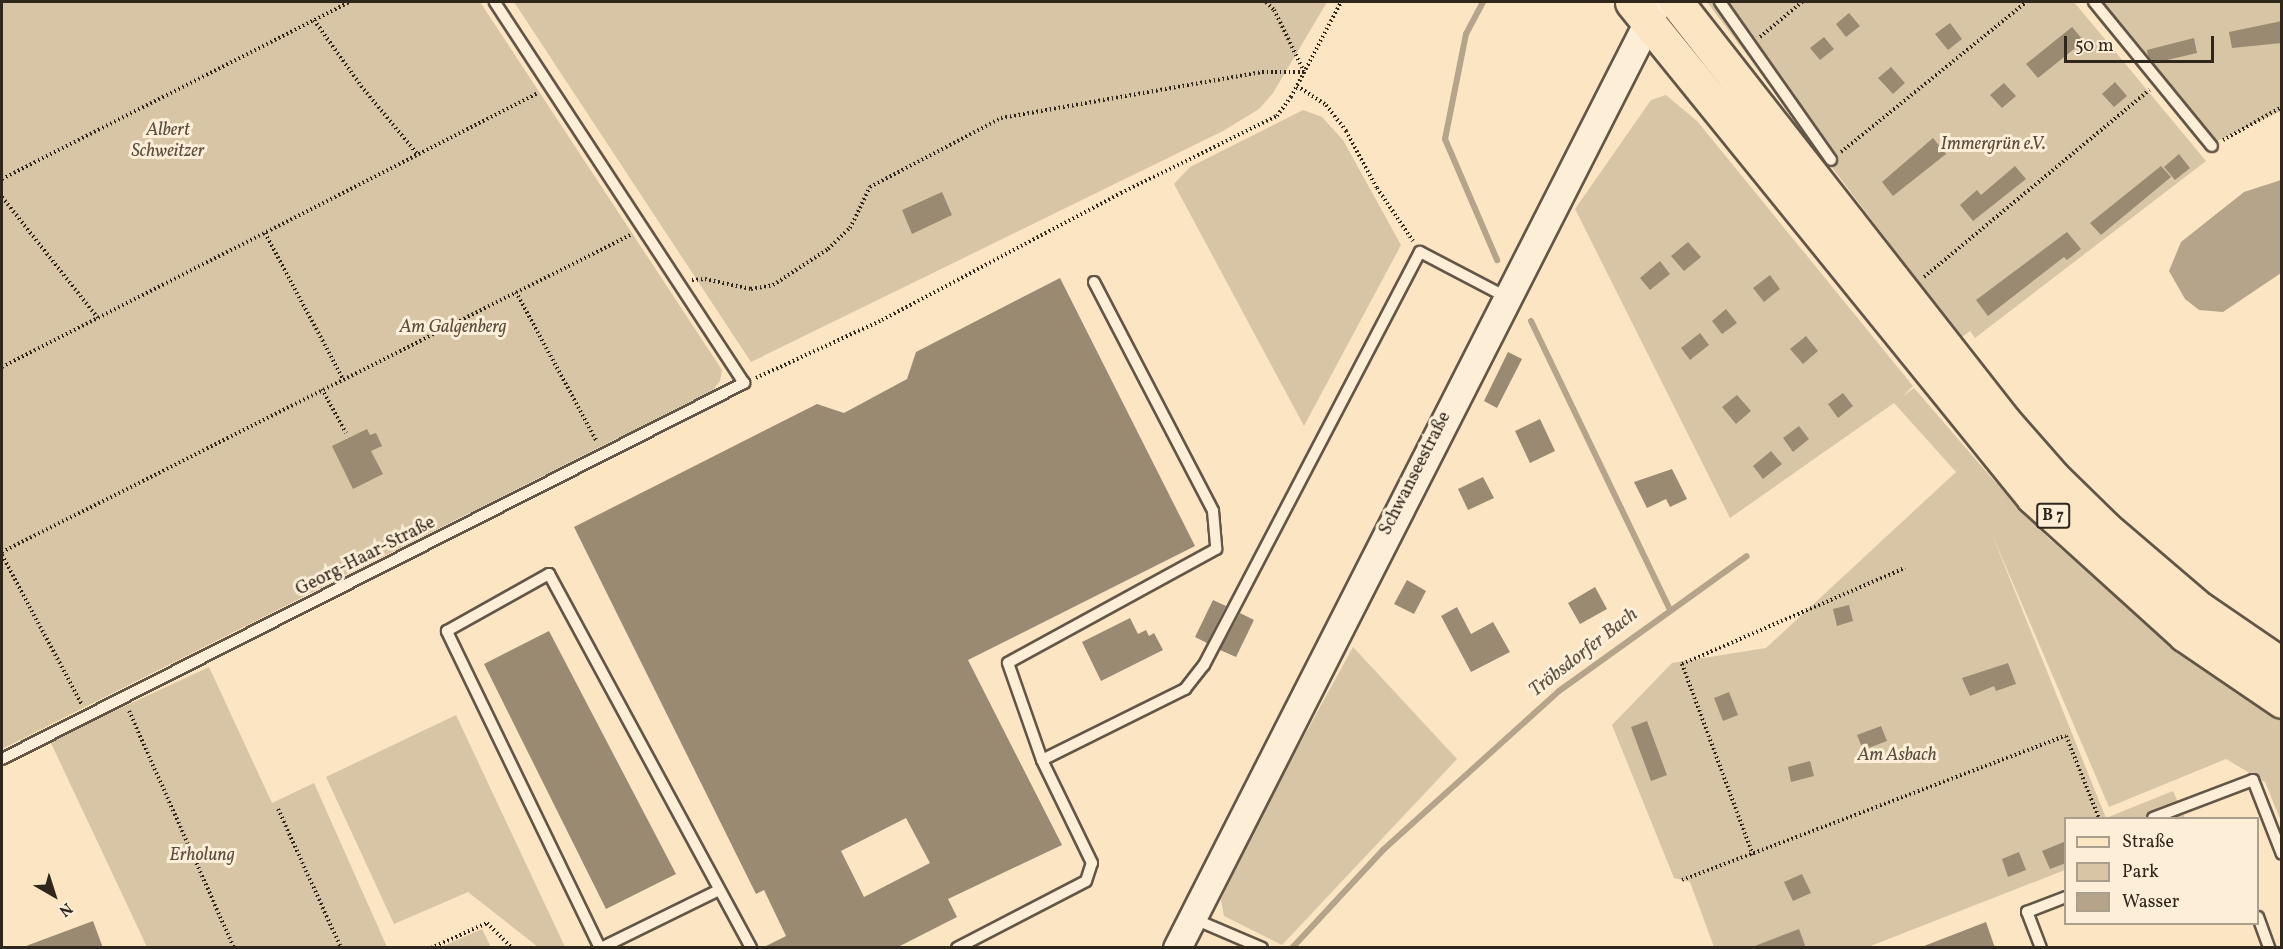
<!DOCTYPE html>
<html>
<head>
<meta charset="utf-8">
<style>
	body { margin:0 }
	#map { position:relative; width:2283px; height:949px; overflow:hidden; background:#fbe5c2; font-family:Vollkorn,serif }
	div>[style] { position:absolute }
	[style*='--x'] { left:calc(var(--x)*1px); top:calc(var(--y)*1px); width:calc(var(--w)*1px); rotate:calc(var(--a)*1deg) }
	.green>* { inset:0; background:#d8c5a6 }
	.water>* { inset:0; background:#b6a48a }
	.stream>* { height:6px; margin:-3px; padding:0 3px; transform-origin:3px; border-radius:3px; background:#b6a48a }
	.building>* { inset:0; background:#9a8a72 }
	.path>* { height:4px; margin-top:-2px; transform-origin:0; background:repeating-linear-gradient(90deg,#30271c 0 1.5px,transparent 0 4.5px) }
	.roads { filter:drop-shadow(2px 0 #635646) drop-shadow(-2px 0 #635646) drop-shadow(0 2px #635646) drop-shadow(0 -2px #635646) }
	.service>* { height:10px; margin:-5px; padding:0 5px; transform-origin:5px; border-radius:5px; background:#fceed7 }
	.tertiary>* { height:27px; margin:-13.5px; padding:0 13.5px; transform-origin:13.5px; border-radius:13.5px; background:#fceed7 }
	.primary>* { height:33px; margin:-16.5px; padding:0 16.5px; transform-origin:16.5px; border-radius:16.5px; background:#fbe5c2 }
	span { translate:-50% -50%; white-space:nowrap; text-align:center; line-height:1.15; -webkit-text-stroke:6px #fceed7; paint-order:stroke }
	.shield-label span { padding:2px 4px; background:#fceed7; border:2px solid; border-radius:4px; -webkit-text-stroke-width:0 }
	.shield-label { font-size:16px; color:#30271c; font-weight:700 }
	.park-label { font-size:18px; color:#5a4e3e; font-style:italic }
	.street-label { font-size:18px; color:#30271c }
	.water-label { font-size:20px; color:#5f5342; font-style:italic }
	.frame { position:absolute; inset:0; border:3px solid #30271c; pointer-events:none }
	.legend { position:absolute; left:2064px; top:817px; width:195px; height:108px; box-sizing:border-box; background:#fceed7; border:2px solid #aa9e8c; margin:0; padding:8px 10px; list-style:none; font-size:18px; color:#30271c }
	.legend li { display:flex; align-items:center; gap:12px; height:30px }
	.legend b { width:30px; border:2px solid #aa9e8c }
	.north { position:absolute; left:24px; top:865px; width:60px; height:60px; -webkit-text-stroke:4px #fceed7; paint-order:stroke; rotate:141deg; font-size:16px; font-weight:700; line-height:24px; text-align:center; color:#30271c }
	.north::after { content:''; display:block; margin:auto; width:21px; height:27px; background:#30271c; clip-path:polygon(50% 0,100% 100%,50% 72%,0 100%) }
	.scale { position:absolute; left:2064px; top:36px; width:150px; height:27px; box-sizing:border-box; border:3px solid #30271c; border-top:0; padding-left:8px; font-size:18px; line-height:21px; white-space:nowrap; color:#30271c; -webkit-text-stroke:4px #fceed7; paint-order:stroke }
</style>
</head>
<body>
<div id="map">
	<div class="green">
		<div style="clip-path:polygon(2px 2px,480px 2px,722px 370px,720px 381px,713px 390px,2px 749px)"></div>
		<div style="clip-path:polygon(514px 2px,1327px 2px,1273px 93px,1259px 109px,1223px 131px,751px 362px)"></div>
		<div style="clip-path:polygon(1707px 2px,2074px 2px,2206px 161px,1975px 338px,1970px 331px,1961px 338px)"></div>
		<div style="clip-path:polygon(2099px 2px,2281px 2px,2281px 111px,2213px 143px)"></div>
		<div style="clip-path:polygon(1666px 95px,1697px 121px,1913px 386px,1902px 397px,1914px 388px,1990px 476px,2047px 537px,2100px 582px,2178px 643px,2281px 711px,2281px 821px,2265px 782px,2226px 759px,2109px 807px,1991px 532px,2106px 818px,2173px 791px,2185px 818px,2066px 818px,2065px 870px,1868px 947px,1714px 947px,1690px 882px,1674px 878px,1612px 725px,1672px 663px,1766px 648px,1956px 472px,1894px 403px,1730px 518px,1575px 209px,1651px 100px)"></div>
		<div style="clip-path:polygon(1303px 110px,1322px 117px,1343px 140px,1401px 245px,1304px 426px,1174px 184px,1190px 167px)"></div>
		<div style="clip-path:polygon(1353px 647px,1457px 759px,1282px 945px,1224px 916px,1221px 900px,1253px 829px)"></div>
		<div style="clip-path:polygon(209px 667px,272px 803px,314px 783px,387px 947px,147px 947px,50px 741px)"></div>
		<div style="clip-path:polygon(456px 715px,565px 947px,538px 947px,468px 892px,394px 924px,326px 777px)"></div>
		<div style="clip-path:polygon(482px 929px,491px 947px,441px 947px)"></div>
	</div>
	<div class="water">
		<div style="clip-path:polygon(2281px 180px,2281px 273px,2223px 312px,2199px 310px,2185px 299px,2169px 271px,2181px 242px,2244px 192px)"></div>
	</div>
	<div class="stream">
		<div style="--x:1483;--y:2;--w:36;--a:118"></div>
		<div style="--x:1466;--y:34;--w:107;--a:101.3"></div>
		<div style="--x:1445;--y:139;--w:132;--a:66.7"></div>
		<div style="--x:1531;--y:321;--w:318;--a:64.3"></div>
		<div style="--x:1292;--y:948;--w:134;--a:-47.1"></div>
		<div style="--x:1383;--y:850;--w:237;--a:-42.1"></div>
		<div style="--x:1559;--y:691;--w:231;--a:-35.7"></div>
	</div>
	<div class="building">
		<div style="clip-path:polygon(1849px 13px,1860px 26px,1846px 37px,1836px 24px)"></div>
		<div style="clip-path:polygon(2282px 21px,2282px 43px,2232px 48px,2229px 32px)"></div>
		<div style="clip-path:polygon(1950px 23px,1962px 39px,1948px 50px,1935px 34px)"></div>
		<div style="clip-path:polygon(2072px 27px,2084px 41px,2038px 78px,2026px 64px)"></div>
		<div style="clip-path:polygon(1824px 37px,1834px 49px,1820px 60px,1810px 48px)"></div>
		<div style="clip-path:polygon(2194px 38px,2197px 53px,2154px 63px,2148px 56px,2147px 50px)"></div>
		<div style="clip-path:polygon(1891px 67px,1905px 83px,1893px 94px,1878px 78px)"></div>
		<div style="clip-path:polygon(2115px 82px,2127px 96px,2114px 107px,2102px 94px)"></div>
		<div style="clip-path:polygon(2004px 83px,2016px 96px,2002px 108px,1990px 95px)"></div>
		<div style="clip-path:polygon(1933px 138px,1946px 154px,1893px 196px,1882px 182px)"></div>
		<div style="clip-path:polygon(2179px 154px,2190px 168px,2175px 180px,2164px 167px)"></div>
		<div style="clip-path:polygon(2015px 166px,2026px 179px,1973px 221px,1960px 205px,1977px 190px,1981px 195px)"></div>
		<div style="clip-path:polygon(2161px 166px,2171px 177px,2101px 235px,2090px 223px)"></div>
		<div style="clip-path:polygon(942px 192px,952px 215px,912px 234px,902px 210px)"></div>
		<div style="clip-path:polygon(2067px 232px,2081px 249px,2067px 260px,2064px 257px,1988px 316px,1976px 300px)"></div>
		<div style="clip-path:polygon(1688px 242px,1701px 257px,1684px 271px,1671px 256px)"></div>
		<div style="clip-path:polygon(1660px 261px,1670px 274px,1650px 290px,1640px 278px)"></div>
		<div style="clip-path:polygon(1770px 275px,1780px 289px,1764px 302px,1753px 288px)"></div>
		<div style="clip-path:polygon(evenodd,1060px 278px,1195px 546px,968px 660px,1062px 845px,948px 899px,957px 917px,896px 948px,762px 948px,786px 936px,764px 890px,756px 894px,574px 527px,817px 404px,844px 413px,907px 379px,916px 352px,1060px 278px,906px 818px,930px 863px,864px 897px,841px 851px,906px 818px)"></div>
		<div style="clip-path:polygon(1726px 309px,1737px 323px,1722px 334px,1712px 321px)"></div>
		<div style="clip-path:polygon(1700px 333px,1709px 345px,1690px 360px,1681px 348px)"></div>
		<div style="clip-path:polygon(1806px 336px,1818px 351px,1803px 364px,1790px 349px)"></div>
		<div style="clip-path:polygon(1508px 352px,1522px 359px,1497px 408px,1484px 401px)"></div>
		<div style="clip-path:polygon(1843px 393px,1853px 406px,1838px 418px,1828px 404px)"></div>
		<div style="clip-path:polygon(1737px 395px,1751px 411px,1736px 424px,1722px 407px)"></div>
		<div style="clip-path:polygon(1540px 419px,1555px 451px,1530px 463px,1515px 431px)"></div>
		<div style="clip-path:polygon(1799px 426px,1809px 439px,1793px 452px,1783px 438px)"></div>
		<div style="clip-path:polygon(367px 429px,370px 435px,376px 433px,382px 446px,371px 451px,383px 474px,353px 489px,332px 446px)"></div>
		<div style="clip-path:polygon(1771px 451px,1782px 464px,1763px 479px,1753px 466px)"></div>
		<div style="clip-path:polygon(1672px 469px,1687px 499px,1670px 507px,1666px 499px,1647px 508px,1634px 482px)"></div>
		<div style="clip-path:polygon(1483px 477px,1494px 498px,1468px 510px,1458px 489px)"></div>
		<div style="clip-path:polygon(1407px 580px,1426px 591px,1414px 614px,1394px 604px)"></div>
		<div style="clip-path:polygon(1595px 587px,1607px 609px,1580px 624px,1568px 603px)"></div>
		<div style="clip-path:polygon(1213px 600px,1226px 606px,1207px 643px,1195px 637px)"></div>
		<div style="clip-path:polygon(1849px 605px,1853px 621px,1837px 626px,1833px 609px)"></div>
		<div style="clip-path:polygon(1457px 607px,1471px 634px,1493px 622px,1510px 652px,1471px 672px,1441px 616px)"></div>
		<div style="clip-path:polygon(1240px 613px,1254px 620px,1236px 657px,1220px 650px)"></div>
		<div style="clip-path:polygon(1130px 618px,1138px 634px,1146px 630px,1149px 636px,1154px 633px,1163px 650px,1101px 681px,1082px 642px)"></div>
		<div style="clip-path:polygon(549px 631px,676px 874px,606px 909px,484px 664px)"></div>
		<div style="clip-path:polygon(2008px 663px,2016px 684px,1996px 691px,1994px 686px,1970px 696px,1962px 678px)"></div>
		<div style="clip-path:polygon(1729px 692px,1738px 715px,1723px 721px,1714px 698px)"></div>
		<div style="clip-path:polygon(1647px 721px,1667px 775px,1651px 781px,1631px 727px)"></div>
		<div style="clip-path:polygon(1881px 726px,1887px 741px,1863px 750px,1857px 735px)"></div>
		<div style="clip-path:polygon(1810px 761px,1814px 776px,1791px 782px,1788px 767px)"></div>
		<div style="clip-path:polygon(2066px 841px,2066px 863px,2050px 869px,2042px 851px)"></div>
		<div style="clip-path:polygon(2019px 852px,2026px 870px,2008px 877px,2002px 859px)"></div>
		<div style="clip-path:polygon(1802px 874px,1811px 893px,1793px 901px,1784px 882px)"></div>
		<div style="clip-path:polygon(93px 921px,103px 948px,26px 948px,26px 946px)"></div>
		<div style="clip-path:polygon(1986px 922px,1995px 948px,1925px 948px,1924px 946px)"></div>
		<div style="clip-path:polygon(1799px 929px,1806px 948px,1755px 948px,1755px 946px)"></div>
	</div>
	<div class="path">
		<div style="--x:1266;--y:2;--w:11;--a:45"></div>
		<div style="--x:1274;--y:10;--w:68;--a:63.8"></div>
		<div style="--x:314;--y:20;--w:81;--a:54.5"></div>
		<div style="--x:361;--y:86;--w:89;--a:50.4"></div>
		<div style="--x:1760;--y:37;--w:55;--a:-39.8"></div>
		<div style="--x:1297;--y:86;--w:35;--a:33"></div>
		<div style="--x:1326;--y:105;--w:33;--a:52"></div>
		<div style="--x:1346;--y:131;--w:65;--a:61.5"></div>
		<div style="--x:1377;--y:188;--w:64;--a:55.8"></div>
		<div style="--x:2223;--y:140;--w:68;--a:-29.2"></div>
		<div style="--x:1841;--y:152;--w:238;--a:-39"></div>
		<div style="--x:2;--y:179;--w:390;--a:-27"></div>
		<div style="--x:2;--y:197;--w:154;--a:51.6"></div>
		<div style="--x:265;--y:233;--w:166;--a:61.9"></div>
		<div style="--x:1924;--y:277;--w:293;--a:-39.7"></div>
		<div style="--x:692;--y:280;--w:13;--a:-4"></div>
		<div style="--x:705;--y:279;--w:47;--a:12.3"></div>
		<div style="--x:751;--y:289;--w:22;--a:-10"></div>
		<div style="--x:773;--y:285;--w:66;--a:-33.2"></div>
		<div style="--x:828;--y:249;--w:30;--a:-44"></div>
		<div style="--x:850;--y:228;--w:46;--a:-64"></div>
		<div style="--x:870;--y:187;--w:148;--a:-27.8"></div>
		<div style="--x:1001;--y:118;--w:265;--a:-10"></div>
		<div style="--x:1262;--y:72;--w:42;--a:0"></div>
		<div style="--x:516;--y:292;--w:170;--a:61.6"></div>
		<div style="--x:2;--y:367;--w:602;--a:-27.08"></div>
		<div style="--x:756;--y:378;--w:139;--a:-24.7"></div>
		<div style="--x:882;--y:320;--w:271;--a:-28"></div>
		<div style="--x:1121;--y:193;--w:174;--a:-26.3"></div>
		<div style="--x:1277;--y:116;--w:24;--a:-54"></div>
		<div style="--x:1291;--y:97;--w:107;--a:-62.2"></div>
		<div style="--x:322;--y:389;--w:50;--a:61.4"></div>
		<div style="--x:2;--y:552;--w:706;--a:-26.78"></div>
		<div style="--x:2;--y:555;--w:170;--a:61.9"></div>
		<div style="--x:129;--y:711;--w:259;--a:66.1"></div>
		<div style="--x:278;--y:809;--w:153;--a:65.6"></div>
		<div style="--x:1753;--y:855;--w:204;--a:-110.4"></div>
		<div style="--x:1682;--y:664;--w:243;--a:-23.3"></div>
		<div style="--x:1682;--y:880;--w:410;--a:-20.6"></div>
		<div style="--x:2066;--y:736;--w:88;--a:68.1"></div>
		<div style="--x:431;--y:948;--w:61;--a:-24.1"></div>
		<div style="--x:487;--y:923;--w:35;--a:45"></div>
	</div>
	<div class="roads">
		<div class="service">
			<div style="--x:1720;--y:2;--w:193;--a:54.9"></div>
			<div style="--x:2094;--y:2;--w:186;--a:50.7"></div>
			<div style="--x:1094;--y:282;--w:258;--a:62.5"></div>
			<div style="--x:1213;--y:511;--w:38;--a:85"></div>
			<div style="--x:1216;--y:549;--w:237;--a:151.3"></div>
			<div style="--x:1008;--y:663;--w:103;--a:70.7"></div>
			<div style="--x:1042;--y:760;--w:160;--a:-26.4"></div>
			<div style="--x:1185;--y:689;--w:31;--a:-52"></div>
			<div style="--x:1204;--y:665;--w:466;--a:-62.4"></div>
			<div style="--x:1420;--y:252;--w:97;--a:27.6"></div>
			<div style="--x:2;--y:759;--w:832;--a:-26.87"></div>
			<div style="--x:744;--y:383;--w:455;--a:-123.2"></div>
			<div style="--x:2153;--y:818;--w:107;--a:-20.8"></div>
			<div style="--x:2253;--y:780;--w:79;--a:68.6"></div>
			<div style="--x:2258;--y:917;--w:33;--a:70"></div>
			<div style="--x:1192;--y:918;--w:76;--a:23.2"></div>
			<div style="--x:600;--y:948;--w:352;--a:-115.8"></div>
			<div style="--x:447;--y:631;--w:117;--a:-29.2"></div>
			<div style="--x:549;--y:574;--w:425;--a:61.6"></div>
			<div style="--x:601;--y:948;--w:131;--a:-26.2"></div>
			<div style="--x:957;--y:948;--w:145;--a:-27.4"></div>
			<div style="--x:1086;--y:881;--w:19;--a:-72"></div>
			<div style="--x:1092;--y:863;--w:114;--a:-115.9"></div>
			<div style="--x:2041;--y:948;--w:39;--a:-111"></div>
			<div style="--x:2027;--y:912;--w:42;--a:-21"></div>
		</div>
		<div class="tertiary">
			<div style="--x:1177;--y:948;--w:1061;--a:-63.05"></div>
		</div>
		<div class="primary">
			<div style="--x:1632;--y:2;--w:637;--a:50.99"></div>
			<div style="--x:2033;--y:497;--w:205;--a:42.2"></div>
			<div style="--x:2185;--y:635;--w:117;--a:34.2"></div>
			<div style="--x:1676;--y:2;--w:532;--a:51.95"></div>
			<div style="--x:2004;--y:421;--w:74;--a:48.8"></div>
			<div style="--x:2053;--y:477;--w:73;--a:44.4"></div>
			<div style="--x:2105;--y:528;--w:125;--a:40.5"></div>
			<div style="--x:2200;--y:609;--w:99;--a:34.3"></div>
		</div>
	</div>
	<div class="shield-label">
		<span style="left:2053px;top:516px">B 7</span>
	</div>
	<div class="park-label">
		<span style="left:168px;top:142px">Albert<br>Schweitzer</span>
		<span style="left:1993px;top:145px">Immergrün e.V.</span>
		<span style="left:453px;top:328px">Am Galgenberg</span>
		<span style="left:1897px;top:756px">Am Asbach</span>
		<span style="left:202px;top:856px">Erholung</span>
	</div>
	<div class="street-label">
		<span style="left:1416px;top:474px;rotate:-63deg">Schwanseestraße</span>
		<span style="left:366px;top:557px;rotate:-27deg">Georg-Haar-Straße</span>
	</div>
	<div class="water-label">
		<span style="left:1584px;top:653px;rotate:-38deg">Tröbsdorfer Bach</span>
	</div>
	<div class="frame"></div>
	<ul class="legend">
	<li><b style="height:8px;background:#fbe5c2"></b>Straße</li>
	<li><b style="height:16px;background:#d8c5a6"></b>Park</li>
	<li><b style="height:16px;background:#b6a48a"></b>Wasser</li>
	</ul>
	<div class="north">N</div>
	<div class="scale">50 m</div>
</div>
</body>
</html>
